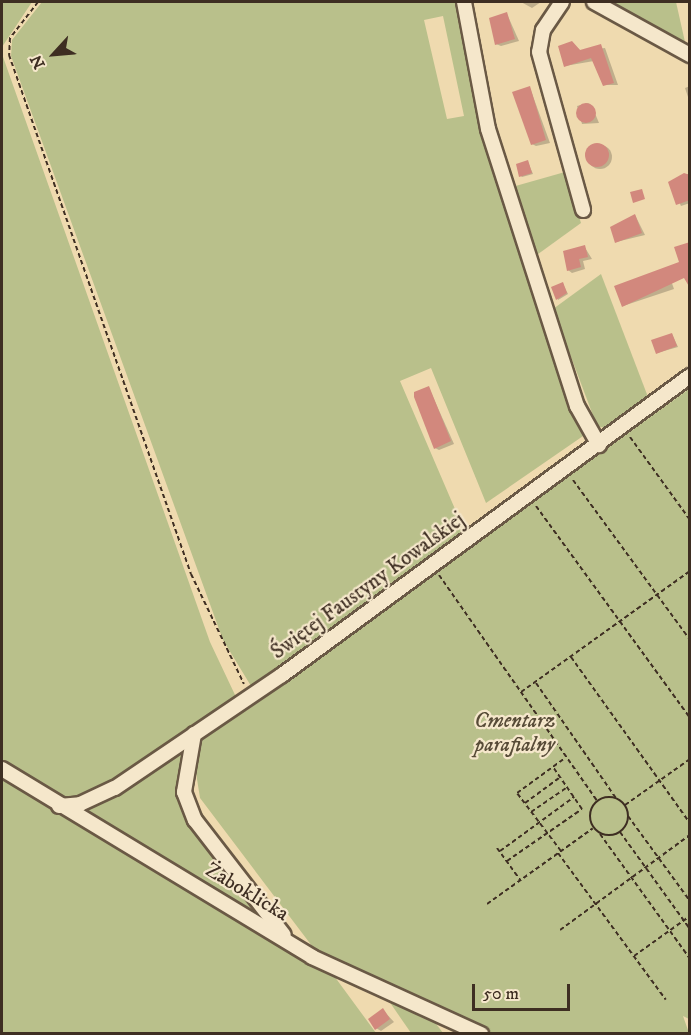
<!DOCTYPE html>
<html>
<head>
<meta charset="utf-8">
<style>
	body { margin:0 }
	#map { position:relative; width:691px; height:1035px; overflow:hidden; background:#efdaaf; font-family:"IM FELL DW Pica",serif }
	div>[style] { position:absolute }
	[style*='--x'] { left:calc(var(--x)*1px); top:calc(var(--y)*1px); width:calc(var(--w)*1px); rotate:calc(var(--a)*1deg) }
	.green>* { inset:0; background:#b9c08b }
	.shadow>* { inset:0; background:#0003 }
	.round { border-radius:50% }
	.building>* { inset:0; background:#d2887d }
	.path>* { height:2px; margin-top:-1px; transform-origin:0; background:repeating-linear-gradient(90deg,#3e2e22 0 4.5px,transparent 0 7.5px) }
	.path>.ring { margin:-1px; padding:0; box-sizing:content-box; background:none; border:2px solid #3e2e22; border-radius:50% }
	.roads { filter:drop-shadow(2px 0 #6a5945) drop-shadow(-2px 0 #6a5945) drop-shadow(0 2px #6a5945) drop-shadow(0 -2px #6a5945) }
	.minor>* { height:14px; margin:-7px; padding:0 7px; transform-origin:7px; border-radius:7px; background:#f5e7cb }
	span { translate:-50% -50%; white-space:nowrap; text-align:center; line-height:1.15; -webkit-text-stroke:4.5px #f5e7cb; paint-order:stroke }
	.street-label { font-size:21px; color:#3e2e22 }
	.park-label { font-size:21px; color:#574b37; font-style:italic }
	.frame { position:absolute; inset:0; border:3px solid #3e2e22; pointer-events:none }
	.north { position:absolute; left:24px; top:24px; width:60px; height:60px; -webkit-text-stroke:4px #f5e7cb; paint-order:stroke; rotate:244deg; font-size:16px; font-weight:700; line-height:24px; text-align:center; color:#3e2e22 }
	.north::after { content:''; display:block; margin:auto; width:21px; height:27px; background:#3e2e22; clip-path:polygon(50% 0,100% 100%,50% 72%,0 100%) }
	.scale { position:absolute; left:472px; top:984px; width:98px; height:27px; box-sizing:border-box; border:3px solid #3e2e22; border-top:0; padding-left:8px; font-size:18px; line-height:21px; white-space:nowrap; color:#3e2e22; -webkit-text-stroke:4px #f5e7cb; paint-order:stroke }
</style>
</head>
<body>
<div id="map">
	<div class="green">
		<div style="clip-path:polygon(2px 2px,32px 2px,2px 47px)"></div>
		<div style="clip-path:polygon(evenodd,42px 2px,460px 2px,566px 396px,586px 434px,486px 503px,431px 368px,400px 381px,464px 530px,251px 686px,223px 640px,11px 56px,12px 40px,42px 2px,443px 16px,464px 116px,447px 119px,424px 20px,443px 16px)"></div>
		<div style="clip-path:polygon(608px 2px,676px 2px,685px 42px)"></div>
		<div style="clip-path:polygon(2px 54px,210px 642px,236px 697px,115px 786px,74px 801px,57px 798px,2px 765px)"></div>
		<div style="clip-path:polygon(565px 172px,581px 223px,534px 257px,512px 187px)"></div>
		<div style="clip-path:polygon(601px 274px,648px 397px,605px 428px,597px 426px,553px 309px)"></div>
		<div style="clip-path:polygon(689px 389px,689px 1019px,683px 1016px,689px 1033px,492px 1033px,318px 954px,200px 798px,194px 760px,204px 732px,242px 705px,246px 711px)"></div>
		<div style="clip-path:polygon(189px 739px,179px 770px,189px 823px,268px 926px,68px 808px)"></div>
		<div style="clip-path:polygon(2px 774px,172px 881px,329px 969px,376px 1033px,2px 1033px)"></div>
		<div style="clip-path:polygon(382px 991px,428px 1013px,443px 1033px,411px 1033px)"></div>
	</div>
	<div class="shadow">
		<div style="clip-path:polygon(521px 2px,541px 2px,532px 8px)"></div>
		<div style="clip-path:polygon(507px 14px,519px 41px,501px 46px,496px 44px)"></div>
		<div style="clip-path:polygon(572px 43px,581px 51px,605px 48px,618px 85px,604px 85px,594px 61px,565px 66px)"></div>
		<div style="clip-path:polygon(690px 86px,690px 103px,685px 88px)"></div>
		<div style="clip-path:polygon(530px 88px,550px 143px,536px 146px,532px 144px)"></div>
		<div style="clip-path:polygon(588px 103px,592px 106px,599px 123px,582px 124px,577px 106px)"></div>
		<div class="round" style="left:588px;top:145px;width:24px;height:24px"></div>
		<div style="clip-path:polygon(528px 162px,533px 174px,522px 177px,521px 176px)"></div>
		<div style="clip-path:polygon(690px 173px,690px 203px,681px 206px,670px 183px)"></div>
		<div style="clip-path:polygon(635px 215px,645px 235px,616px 242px)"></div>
		<div style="clip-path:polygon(584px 246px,592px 259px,583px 261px,585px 269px,572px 273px,568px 270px)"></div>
		<div style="clip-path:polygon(668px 272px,674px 289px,623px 306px)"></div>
		<div style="clip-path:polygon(563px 284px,568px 294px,558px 300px,553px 288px)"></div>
		<div style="clip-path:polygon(672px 334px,678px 347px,657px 353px)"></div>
		<div style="clip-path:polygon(429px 388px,454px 444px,439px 450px,435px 448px)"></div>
		<div style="clip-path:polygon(383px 1010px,394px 1022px,381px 1031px,376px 1028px)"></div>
	</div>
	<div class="building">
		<div style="clip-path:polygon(507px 12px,515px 39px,495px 45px,489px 18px)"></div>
		<div style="clip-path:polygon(572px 41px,580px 50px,601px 44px,614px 83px,603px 86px,591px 58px,564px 67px,558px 46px)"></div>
		<div style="clip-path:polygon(530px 86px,546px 140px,531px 145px,512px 92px)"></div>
		<div class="round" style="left:576px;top:103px;width:20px;height:20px"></div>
		<div class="round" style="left:585px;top:143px;width:24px;height:24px"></div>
		<div style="clip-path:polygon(528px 160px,532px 173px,519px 177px,516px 164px)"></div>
		<div style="clip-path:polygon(684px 173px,690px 175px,690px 200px,676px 205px,668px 182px)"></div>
		<div style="clip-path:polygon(642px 189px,645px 199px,633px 203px,630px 192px)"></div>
		<div style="clip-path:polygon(635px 214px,642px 233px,615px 243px,610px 227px)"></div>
		<div style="clip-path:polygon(690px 242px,690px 288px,684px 278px,622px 307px,614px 286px,679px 262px,674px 247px)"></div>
		<div style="clip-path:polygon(585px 245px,588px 257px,579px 259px,581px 267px,567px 271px,563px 251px)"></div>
		<div style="clip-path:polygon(563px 282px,567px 293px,556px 300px,551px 287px)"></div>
		<div style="clip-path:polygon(672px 333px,677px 346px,656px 354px,651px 340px)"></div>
		<div style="clip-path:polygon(429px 386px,451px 441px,434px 449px,414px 397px,414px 392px)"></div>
		<div style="clip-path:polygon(383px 1008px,390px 1019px,375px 1030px,368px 1019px)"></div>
	</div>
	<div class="path">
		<div style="--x:38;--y:2;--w:46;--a:127.9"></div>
		<div style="--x:10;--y:38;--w:17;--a:93"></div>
		<div style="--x:9;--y:55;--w:550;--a:70.68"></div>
		<div style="--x:191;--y:574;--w:122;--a:64.3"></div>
		<div style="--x:630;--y:437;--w:102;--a:54.1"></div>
		<div style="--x:573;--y:480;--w:198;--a:53.8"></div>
		<div style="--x:536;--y:506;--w:262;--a:54"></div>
		<div style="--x:439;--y:575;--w:276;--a:55"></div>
		<div style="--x:571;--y:657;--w:204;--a:54.4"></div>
		<div style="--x:536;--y:683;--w:140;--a:55.2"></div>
		<div style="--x:521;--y:692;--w:208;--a:-35.6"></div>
		<div class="ring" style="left:590px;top:797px;width:36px;height:36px"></div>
		<div style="--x:525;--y:803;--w:42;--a:-36.3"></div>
		<div style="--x:625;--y:805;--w:80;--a:-35.3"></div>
		<div style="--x:531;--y:812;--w:42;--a:-34.4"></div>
		<div style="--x:628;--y:816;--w:105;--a:53.9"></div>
		<div style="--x:620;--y:832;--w:120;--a:54.2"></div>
		<div style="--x:600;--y:834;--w:154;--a:54.2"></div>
		<div style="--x:497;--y:848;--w:39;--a:54"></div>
		<div style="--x:500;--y:851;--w:92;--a:-36.1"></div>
		<div style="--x:561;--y:851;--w:73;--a:-127.2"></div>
		<div style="--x:517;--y:793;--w:59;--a:-36.1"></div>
		<div style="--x:558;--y:853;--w:182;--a:53.7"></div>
		<div style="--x:507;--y:861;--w:91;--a:-34.7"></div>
		<div style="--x:582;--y:809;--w:51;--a:-124.6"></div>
		<div style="--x:487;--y:904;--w:130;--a:-35.6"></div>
		<div style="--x:560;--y:930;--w:161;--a:-36.2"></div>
		<div style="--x:634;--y:956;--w:69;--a:-35.5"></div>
	</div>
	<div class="roads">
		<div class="minor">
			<div style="--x:464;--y:2;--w:129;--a:79.3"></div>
			<div style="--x:488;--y:129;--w:291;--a:72.2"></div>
			<div style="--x:577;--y:406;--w:45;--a:60.6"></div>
			<div style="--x:562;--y:2;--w:34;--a:124"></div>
			<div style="--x:543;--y:30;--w:22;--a:100"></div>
			<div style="--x:539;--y:52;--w:164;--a:74.4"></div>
			<div style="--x:594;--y:2;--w:110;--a:28.9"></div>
			<div style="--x:194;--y:734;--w:59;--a:99.8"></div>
			<div style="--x:184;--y:792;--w:30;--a:69"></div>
			<div style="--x:195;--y:820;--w:145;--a:52.3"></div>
			<div style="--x:2;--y:769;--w:363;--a:31.2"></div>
			<div style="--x:312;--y:957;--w:186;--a:24.5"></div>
			<div style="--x:59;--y:806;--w:21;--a:-5"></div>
			<div style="--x:80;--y:804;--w:38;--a:-25"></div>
			<div style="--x:115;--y:788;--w:202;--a:-34.1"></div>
			<div style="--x:282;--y:675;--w:506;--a:-36.24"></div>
		</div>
	</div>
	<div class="street-label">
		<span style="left:368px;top:586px;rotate:-36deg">Świętej Faustyny Kowalskiej</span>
		<span style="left:247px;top:892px;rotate:31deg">Żaboklicka</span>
	</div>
	<div class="park-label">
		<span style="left:515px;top:733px">Cmentarz<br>parafialny</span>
	</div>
	<div class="frame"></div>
	<div class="north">N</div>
	<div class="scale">50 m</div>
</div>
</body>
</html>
